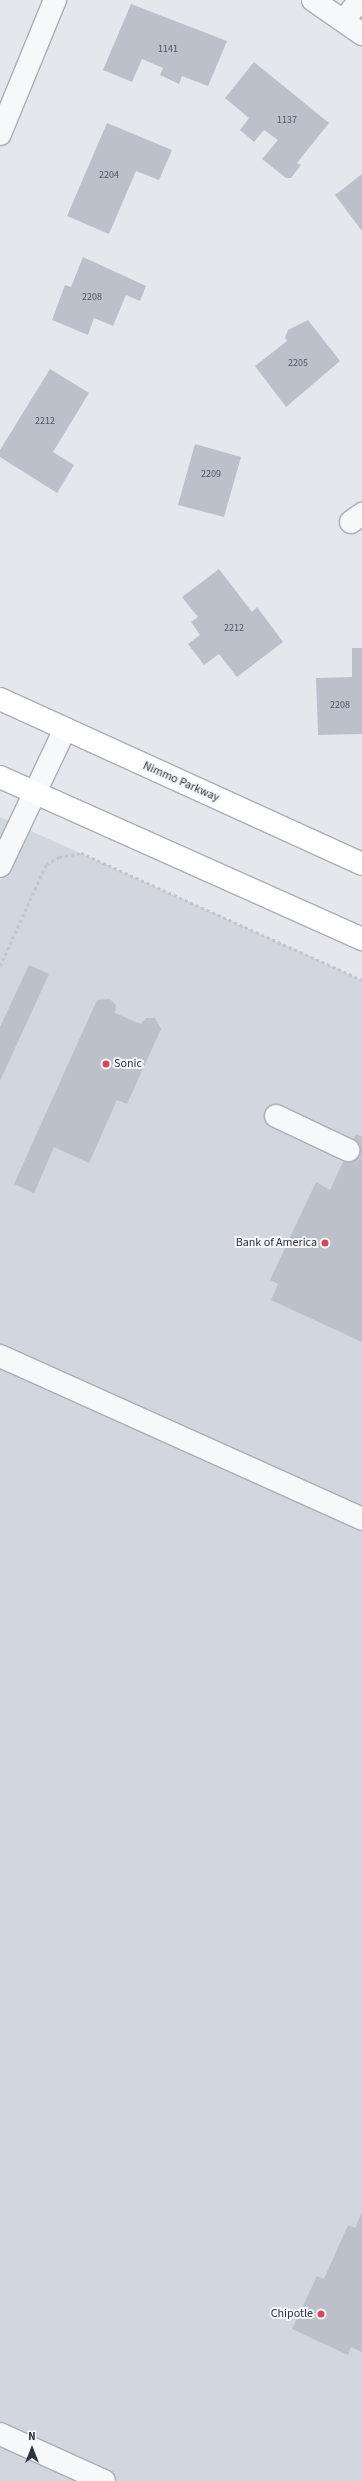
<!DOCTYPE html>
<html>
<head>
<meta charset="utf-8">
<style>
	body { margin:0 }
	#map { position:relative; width:362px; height:2481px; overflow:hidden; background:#e4e7ec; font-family:"Source Sans 3",sans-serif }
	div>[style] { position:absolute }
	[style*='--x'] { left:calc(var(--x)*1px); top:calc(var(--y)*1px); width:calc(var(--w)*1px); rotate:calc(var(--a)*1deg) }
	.built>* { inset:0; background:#d2d6de }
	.building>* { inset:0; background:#bbc0ca }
	.minor-tunnel>* { height:22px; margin-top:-11px; transform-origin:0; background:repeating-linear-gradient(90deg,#bfc3cb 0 22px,transparent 0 33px) }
	.path>* { height:2.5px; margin-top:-1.25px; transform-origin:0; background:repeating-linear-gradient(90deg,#c2c5cb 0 3px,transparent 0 6px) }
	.roads { filter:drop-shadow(1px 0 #a9aeb7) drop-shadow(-1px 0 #a9aeb7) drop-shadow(0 1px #a9aeb7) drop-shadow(0 -1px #a9aeb7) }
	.minor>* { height:22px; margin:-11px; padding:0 11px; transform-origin:11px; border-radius:11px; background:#f7f8fa }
	.major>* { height:22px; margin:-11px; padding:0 11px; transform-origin:11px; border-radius:11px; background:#fff }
	.dots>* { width:11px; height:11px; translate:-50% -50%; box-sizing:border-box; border:2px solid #f4f6f9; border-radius:50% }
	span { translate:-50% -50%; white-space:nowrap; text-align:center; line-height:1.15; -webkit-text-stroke:4px #f4f6f9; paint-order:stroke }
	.number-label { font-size:10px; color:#4f5766 }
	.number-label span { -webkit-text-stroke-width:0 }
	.street-label { font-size:12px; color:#2b3445 }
	.poi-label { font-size:12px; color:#2b3445 }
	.left { translate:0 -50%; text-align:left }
	.right { translate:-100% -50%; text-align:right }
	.north { position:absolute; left:12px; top:2429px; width:40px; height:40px; -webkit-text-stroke:3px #f4f6f9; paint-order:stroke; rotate:0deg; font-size:11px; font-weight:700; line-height:16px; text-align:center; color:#2b3445 }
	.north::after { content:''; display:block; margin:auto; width:14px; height:18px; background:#2b3445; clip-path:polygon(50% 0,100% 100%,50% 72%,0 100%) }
</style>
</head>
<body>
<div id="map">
	<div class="built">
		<div style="clip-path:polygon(0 817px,362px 980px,362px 2481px,0 2481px)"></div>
	</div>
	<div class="building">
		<div style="clip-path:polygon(131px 4px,227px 41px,208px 86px,182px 76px,179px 84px,160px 75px,163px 68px,142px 59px,132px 82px,103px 70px)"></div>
		<div style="clip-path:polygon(254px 62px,329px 123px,297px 163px,301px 165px,291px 178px,286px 178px,262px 159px,278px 140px,264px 130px,254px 142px,240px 130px,249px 118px,225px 98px)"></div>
		<div style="clip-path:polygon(107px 123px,172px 150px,159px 180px,136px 171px,109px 234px,67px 216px)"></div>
		<div style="clip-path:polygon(362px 174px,362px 231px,335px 195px)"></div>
		<div style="clip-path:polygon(83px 257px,146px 286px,140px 301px,126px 295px,113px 326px,94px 318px,88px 335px,52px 320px,65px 285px,71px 287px)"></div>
		<div style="clip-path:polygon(308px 320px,340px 361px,286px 407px,255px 366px,287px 341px,285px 338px,288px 330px)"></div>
		<div style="clip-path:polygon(50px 369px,89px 393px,53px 452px,74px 465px,57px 493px,0 457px,0 450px)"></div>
		<div style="clip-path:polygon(195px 444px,241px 457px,224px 517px,178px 505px)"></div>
		<div style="clip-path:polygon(219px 569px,252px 612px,257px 607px,283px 642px,237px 677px,219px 654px,204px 665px,188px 644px,200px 635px,191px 622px,198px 617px,182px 597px)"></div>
		<div style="clip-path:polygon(352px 648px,362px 648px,362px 734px,318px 735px,316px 678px,352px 677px)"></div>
		<div style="clip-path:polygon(29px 965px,49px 974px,0 1081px,0 1027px)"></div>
		<div style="clip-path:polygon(110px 999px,116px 1005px,115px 1013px,141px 1024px,146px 1018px,155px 1018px,161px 1029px,127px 1104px,117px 1100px,89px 1163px,54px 1147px,34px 1193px,14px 1184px,97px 1000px)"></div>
		<div style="clip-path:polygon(356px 1134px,362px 1137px,362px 1342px,271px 1300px,278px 1284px,270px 1280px,316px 1182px,330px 1190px)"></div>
		<div style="clip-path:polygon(362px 2212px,362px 2352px,351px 2347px,348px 2355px,292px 2329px,317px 2276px,324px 2279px,348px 2225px,355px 2228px)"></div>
	</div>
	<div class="minor-tunnel">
		<div style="--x:348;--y:1150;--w:16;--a:27"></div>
	</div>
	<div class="path">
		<div style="--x:0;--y:966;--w:112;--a:-65.7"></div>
		<div style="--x:46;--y:864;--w:15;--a:-28"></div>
		<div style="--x:59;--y:857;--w:22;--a:-10"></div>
		<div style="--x:81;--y:853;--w:308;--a:24.3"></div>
	</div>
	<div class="roads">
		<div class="minor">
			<div style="--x:313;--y:0;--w:60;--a:34.8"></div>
			<div style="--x:344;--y:20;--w:26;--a:-51"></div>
			<div style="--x:0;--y:134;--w:145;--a:-67.7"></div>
			<div style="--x:351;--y:522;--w:14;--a:-36"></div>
			<div style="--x:0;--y:866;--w:152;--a:-64.6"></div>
			<div style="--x:276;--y:1116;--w:80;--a:25.3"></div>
			<div style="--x:0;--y:1356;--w:397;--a:24.2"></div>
			<div style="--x:0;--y:2434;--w:114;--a:24.3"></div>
		</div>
		<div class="major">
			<div style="--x:0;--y:699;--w:398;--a:24.5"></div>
			<div style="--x:0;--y:777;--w:397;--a:24.1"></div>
		</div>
	</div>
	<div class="dots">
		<div style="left:106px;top:1064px;background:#d1495b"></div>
		<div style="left:325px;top:1243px;background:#d1495b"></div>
		<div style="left:321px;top:2314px;background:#d1495b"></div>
	</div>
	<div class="number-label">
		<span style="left:168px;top:50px">1141</span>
		<span style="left:287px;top:121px">1137</span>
		<span style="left:109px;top:176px">2204</span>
		<span style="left:92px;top:298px">2208</span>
		<span style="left:298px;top:364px">2205</span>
		<span style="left:45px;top:422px">2212</span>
		<span style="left:211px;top:475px">2209</span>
		<span style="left:234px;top:629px">2212</span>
		<span style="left:340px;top:706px">2208</span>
	</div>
	<div class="street-label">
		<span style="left:181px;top:782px;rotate:24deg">Nimmo Parkway</span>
	</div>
	<div class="poi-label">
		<span class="left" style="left:114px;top:1064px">Sonic</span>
		<span class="right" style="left:317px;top:1243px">Bank of America</span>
		<span class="right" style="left:313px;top:2314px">Chipotle</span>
	</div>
	<div class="north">N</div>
</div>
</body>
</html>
